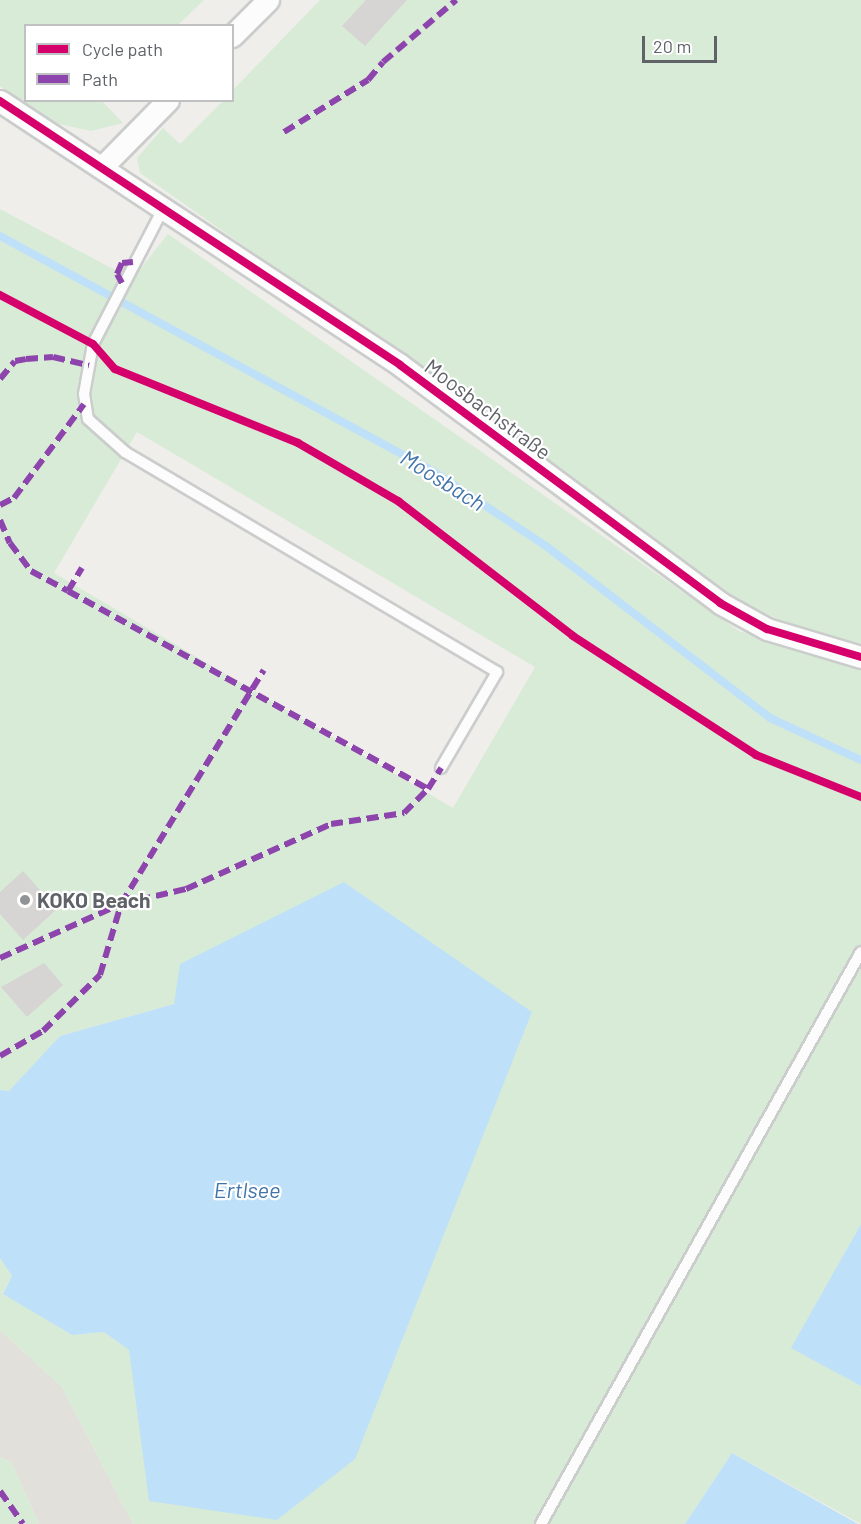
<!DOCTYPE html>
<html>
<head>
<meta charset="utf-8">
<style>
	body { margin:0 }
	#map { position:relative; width:861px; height:1524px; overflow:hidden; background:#efeeea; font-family:Barlow,sans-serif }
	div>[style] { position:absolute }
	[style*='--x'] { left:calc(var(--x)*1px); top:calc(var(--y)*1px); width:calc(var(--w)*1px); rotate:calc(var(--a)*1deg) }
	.education>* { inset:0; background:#e2e0da }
	.green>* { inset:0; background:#d8ebd6 }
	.water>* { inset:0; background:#bfe0f9 }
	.stream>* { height:8px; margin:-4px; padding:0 4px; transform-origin:4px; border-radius:4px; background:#bfe0f9 }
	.building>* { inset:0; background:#d6d5d3 }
	.roads { filter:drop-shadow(2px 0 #cbcccc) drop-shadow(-2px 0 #cbcccc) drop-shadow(0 2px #cbcccc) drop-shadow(0 -2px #cbcccc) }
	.service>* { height:10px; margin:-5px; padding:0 5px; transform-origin:5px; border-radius:5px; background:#fdfcfc }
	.minor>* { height:21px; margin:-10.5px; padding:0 10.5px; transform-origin:10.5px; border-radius:10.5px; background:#fdfcfc }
	.quiet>* { height:6px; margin-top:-3px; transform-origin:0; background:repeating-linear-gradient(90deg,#8e44ad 0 12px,transparent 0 18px) }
	.cycleway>* { height:8px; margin:-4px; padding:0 4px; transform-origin:4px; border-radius:4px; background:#d6006c }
	.dots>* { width:16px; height:16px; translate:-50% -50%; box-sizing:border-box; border:3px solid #fff; border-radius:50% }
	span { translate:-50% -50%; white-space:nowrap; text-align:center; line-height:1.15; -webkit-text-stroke:4.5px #fff; paint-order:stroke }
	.street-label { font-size:21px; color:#5f6368 }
	.poi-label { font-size:21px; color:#5f6368; font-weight:700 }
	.left { translate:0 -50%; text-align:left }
	.water-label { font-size:22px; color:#4174aa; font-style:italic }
	.legend { position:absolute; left:24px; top:24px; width:210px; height:78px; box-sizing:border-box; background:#fff; border:2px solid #bfc1c3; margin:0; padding:8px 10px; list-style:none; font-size:18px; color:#5f6368 }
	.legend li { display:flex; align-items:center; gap:12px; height:30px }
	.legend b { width:30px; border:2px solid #bfc1c3 }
	.scale { position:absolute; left:642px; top:36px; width:75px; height:27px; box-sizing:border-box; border:3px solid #5f6368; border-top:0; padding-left:8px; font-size:18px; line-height:21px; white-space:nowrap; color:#5f6368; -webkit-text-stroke:4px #fff; paint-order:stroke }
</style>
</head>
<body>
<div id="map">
	<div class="education">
		<div style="clip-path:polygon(0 1330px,62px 1387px,133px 1524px,39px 1524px,11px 1462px,0 1457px)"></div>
	</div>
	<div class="green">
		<div style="clip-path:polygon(0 0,204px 0,178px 25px,26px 26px,26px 100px,102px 101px,123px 123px,91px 131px,50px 122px,0 86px)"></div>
		<div style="clip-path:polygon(320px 0,861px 0,861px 644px,788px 624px,728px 595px,644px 540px,428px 375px,140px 173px,137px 158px,163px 128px,180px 144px,223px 101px,232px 100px,233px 90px)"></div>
		<div style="clip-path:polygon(evenodd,0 209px,132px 279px,168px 234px,739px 631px,861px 669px,861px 1224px,792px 1347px,861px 1386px,861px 1524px,732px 1453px,685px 1524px,133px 1524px,62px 1387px,0 1330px,0 1258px,12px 1276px,3px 1293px,72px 1335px,104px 1332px,129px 1350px,137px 1389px,532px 1013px,344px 882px,174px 1004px,60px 1036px,9px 1092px,0 1090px,0 209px,137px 432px,535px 667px,453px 808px,54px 573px,137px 432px)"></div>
		<div style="clip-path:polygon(0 1457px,11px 1462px,39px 1524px,0 1524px)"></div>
	</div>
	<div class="water">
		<div style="clip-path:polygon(344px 882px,532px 1012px,355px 1459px,277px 1520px,149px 1501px,129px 1350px,104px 1332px,72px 1335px,3px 1294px,12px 1276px,0 1258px,0 1090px,9px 1091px,60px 1036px,174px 1004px,180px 964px)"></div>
		<div style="clip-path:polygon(861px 1224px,861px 1386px,791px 1348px)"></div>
		<div style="clip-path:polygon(732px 1453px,858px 1524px,685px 1524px)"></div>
	</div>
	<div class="stream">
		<div style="--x:0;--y:236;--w:493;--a:28.5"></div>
		<div style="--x:433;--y:471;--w:136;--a:33.6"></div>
		<div style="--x:546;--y:546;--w:282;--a:37.5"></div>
		<div style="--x:770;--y:718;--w:100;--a:24.8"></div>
	</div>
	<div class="building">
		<div style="clip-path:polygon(366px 0,407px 0,365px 46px,342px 26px)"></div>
		<div style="clip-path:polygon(23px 871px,57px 909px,23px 940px,0 914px,0 892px)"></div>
		<div style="clip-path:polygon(44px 963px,63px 985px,27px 1017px,1px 987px)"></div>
	</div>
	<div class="roads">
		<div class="service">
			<div style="--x:164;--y:207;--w:154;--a:117.4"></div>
			<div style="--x:93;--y:344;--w:51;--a:100.2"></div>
			<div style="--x:84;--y:394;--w:25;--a:81"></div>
			<div style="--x:88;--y:419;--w:50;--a:41.7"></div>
			<div style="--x:125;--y:452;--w:432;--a:30.6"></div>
			<div style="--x:497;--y:672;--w:111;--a:120.3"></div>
			<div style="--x:541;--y:1524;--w:655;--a:-60.78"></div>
		</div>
		<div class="minor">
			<div style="--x:232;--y:36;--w:51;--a:-45"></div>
			<div style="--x:0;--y:101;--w:479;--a:33.4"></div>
			<div style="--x:400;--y:365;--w:399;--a:36.6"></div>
			<div style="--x:720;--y:603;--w:54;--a:29"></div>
			<div style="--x:767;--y:629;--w:98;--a:16.6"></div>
			<div style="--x:102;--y:167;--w:94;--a:-45.4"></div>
		</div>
	</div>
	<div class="quiet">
		<div style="--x:284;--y:132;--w:99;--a:-31.8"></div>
		<div style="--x:368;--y:80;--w:23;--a:-50"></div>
		<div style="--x:383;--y:62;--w:96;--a:-40.3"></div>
		<div style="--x:122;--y:283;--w:10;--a:-119"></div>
		<div style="--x:117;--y:274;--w:12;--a:-66"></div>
		<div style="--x:122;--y:263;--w:11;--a:-5"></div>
		<div style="--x:0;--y:379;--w:23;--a:-50"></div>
		<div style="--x:15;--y:361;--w:11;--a:-10"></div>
		<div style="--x:26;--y:359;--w:27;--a:-4"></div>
		<div style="--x:53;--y:357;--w:37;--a:13"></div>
		<div style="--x:0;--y:505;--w:16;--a:-27"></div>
		<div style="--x:14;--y:498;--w:117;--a:-53.3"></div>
		<div style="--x:0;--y:520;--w:25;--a:67"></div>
		<div style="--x:10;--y:543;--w:35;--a:53"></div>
		<div style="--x:31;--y:571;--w:42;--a:28.4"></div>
		<div style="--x:68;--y:591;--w:27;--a:-59"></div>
		<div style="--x:68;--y:591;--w:411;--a:28.8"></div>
		<div style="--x:0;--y:958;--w:133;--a:-24.1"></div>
		<div style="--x:121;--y:904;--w:274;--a:-58.6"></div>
		<div style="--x:0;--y:1056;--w:50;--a:-30.2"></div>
		<div style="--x:43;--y:1031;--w:80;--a:-44.5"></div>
		<div style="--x:100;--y:975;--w:74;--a:-73.5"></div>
		<div style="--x:121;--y:904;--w:67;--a:-13"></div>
		<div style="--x:186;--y:889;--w:159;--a:-24.1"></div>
		<div style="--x:331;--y:824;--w:74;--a:-8.6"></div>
		<div style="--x:404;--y:813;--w:34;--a:-45"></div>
		<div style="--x:428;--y:789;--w:25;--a:-58"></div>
		<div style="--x:0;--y:1491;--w:40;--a:55.1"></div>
	</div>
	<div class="cycleway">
		<div style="--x:0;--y:101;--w:479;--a:33.4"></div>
		<div style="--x:400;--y:365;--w:399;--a:36.6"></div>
		<div style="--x:720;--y:603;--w:54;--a:29"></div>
		<div style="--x:767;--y:629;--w:98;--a:16.6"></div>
		<div style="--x:0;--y:295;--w:105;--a:27.8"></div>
		<div style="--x:93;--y:344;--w:33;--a:49"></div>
		<div style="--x:115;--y:369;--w:197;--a:22"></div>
		<div style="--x:298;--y:443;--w:116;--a:30.1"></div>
		<div style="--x:398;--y:501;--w:221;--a:37.6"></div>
		<div style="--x:573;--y:636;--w:218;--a:33"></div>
		<div style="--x:756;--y:755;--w:113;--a:21.8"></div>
	</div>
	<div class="dots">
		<div style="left:25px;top:900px;background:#919496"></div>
	</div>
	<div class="street-label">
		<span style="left:488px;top:409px;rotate:37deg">Moosbachstraße</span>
	</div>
	<div class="poi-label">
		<span class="left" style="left:37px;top:900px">KOKO Beach</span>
	</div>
	<div class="water-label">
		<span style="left:443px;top:480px;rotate:32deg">Moosbach</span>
		<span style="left:247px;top:1190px">Ertlsee</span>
	</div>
	<ul class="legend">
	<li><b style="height:8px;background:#d6006c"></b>Cycle path</li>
	<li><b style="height:8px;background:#8e44ad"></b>Path</li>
	</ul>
	<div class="scale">20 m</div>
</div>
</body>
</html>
